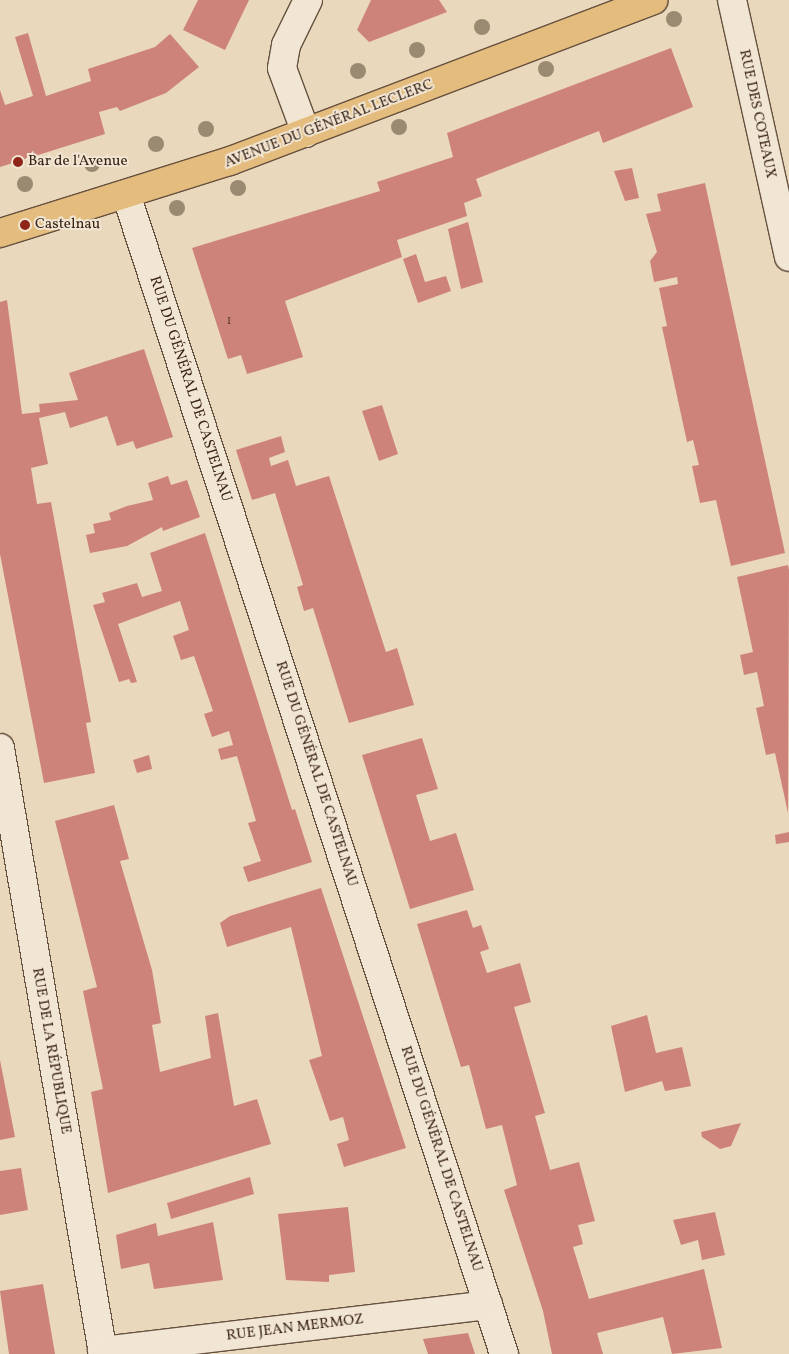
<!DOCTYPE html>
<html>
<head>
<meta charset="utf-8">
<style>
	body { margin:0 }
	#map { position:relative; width:789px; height:1354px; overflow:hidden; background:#e9d8bb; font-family:Vollkorn,serif }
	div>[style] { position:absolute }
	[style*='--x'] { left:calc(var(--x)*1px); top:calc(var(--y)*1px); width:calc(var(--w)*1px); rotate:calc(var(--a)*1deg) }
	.building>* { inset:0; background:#ce8379 }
	.roads { filter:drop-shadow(1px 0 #66503f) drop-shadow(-1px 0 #66503f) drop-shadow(0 1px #66503f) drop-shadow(0 -1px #66503f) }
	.minor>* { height:28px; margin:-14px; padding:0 14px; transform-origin:14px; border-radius:14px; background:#f1e6d3 }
	.major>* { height:28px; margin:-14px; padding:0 14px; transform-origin:14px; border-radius:14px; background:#e4bc7e }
	.trees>* { width:16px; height:16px; margin:-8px; border-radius:50%; background:#9a8a71 }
	.dots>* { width:14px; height:14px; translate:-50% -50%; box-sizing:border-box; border:2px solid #f1e6d3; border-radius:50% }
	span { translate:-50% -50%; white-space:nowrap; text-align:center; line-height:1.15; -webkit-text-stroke:4px #f1e6d3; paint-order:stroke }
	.number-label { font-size:12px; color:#5f3b2f }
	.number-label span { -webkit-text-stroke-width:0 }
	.street-label { font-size:15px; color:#3a2316 }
	.poi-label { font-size:15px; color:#3a2316 }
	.left { translate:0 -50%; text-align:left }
</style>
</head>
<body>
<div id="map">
	<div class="building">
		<div style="clip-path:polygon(198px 0,249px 0,225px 50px,183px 30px)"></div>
		<div style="clip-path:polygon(371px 0,439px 0,447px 12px,369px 42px,357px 30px)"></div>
		<div style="clip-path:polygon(28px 33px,46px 96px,91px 81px,88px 69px,155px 47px,170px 34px,199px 67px,166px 93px,120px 111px,117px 107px,99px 112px,105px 134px,0 167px,0 90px,5px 105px,33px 96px,15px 37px)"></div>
		<div style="clip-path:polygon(671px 48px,693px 107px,603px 143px,599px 131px,476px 179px,482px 196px,464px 203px,467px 216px,397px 240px,402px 257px,285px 301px,303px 357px,247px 374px,241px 355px,228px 359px,192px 248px,380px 191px,377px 182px,453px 157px,447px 133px)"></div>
		<div style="clip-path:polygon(632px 168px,639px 198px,625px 201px,614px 171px)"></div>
		<div style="clip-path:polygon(705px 183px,785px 553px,731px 566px,716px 500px,700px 503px,692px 466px,699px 465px,693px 440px,687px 442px,662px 327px,667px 326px,659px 288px,678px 284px,677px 277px,654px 282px,650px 261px,657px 252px,646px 214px,661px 211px,657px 194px)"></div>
		<div style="clip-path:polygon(468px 222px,483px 282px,461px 289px,448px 229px)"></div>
		<div style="clip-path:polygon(416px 254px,425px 282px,446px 276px,451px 291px,418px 303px,403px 259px)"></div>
		<div style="clip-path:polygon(7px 300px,22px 414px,40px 412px,39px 404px,78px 400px,69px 373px,144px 349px,173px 437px,136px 449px,133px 441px,117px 446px,107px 416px,70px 428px,65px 412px,39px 418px,48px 464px,31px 468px,37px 504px,51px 502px,91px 722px,86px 723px,95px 773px,44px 783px,0 554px,0 302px)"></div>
		<div style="clip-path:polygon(382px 405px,398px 454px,379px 461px,362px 411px)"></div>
		<div style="clip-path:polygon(281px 436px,285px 452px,269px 458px,271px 466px,288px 460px,296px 486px,329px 476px,386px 652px,397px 648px,414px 705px,349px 723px,313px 608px,304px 611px,297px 587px,303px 585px,275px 493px,252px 500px,236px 450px)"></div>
		<div style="clip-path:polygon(168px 476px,171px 485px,187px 480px,200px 517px,163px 531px,162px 527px,127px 546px,90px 553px,86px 535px,95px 533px,93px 524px,111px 520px,109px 513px,127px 506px,153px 500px,148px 483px)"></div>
		<div style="clip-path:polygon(205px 533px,292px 810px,295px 809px,312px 862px,248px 882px,243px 867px,261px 861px,248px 823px,256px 821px,237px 756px,221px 760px,218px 749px,233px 745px,229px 731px,212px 737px,204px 714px,213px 711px,194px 656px,181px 660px,173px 636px,189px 630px,180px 601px,118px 624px,137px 682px,131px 683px,129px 679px,119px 682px,93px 605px,105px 602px,102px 593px,137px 583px,142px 597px,162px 591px,150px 553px)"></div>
		<div style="clip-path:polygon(788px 565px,789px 570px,788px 813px,775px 753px,766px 755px,756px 708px,764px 706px,757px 672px,744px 675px,740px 655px,753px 652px,737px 577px)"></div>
		<div style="clip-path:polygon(422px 738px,438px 789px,416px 795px,430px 841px,456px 833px,474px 890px,410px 909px,362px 755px)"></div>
		<div style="clip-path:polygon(149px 755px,152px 769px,137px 773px,133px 760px)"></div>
		<div style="clip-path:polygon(114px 805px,129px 859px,120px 861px,152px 970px,161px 1023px,152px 1025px,160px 1072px,211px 1058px,205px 1016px,218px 1013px,234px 1106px,257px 1099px,271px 1144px,108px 1193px,91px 1092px,103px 1089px,83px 991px,97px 987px,55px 821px)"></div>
		<div style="clip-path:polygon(789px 832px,789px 842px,776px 844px,775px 835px)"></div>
		<div style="clip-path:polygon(321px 888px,406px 1148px,344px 1167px,337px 1144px,349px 1140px,343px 1117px,330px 1121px,309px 1060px,322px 1056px,291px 927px,227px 947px,220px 923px,230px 916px)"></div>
		<div style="clip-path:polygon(467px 910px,473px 928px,481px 925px,489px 949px,480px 952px,487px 973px,520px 963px,531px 1002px,514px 1007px,545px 1113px,535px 1116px,550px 1170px,579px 1162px,595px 1221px,578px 1225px,583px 1244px,573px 1247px,589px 1299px,704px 1269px,722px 1348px,672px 1354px,663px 1317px,597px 1333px,603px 1354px,552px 1354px,543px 1311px,504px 1190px,517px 1185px,502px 1125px,486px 1129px,469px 1065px,461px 1067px,417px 924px)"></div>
		<div style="clip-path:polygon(647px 1015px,656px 1053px,682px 1047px,691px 1086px,665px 1091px,662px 1081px,625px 1092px,611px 1026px)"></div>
		<div style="clip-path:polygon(0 1060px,15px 1137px,0 1140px)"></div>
		<div style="clip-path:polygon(741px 1123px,731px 1146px,720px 1149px,702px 1137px,701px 1132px)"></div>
		<div style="clip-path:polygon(21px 1168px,28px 1210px,0 1215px,0 1171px)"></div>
		<div style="clip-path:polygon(250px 1177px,254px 1194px,171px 1219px,167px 1203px)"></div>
		<div style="clip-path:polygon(348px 1207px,355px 1272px,329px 1275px,329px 1282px,286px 1280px,278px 1214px)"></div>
		<div style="clip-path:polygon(715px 1212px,725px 1255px,702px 1260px,698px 1240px,681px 1245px,673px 1220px)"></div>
		<div style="clip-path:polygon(213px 1222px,223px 1280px,154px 1289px,149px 1263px,121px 1269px,116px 1235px,156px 1223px,158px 1236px)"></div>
		<div style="clip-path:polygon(43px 1284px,55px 1354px,9px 1354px,0 1291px)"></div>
		<div style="clip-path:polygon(468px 1333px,475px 1354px,428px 1354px,423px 1339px)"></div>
	</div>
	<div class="roads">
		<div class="minor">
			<div style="--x:732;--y:0;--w:263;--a:77.5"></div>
			<div style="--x:306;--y:133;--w:69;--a:-110.3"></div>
			<div style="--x:282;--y:68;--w:23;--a:-80"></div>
			<div style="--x:286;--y:45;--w:50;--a:-63.9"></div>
			<div style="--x:126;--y:194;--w:1220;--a:71.95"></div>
			<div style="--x:0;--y:748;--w:615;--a:80.35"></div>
			<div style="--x:102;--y:1351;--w:389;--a:-6.8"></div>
		</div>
		<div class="major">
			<div style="--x:0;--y:233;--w:241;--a:-17.4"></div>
			<div style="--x:230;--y:161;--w:453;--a:-20.8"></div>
		</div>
	</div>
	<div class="trees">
		<div style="left:674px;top:19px"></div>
		<div style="left:482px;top:27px"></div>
		<div style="left:417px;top:50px"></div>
		<div style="left:546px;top:69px"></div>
		<div style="left:358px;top:71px"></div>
		<div style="left:399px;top:127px"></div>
		<div style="left:206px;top:129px"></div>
		<div style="left:156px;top:144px"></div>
		<div style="left:92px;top:164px"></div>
		<div style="left:25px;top:184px"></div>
		<div style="left:238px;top:188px"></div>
		<div style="left:177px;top:208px"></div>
	</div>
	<div class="dots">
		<div style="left:18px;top:162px;background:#8f2418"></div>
		<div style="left:25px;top:225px;background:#8f2418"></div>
	</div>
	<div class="number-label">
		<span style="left:229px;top:322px">1</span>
	</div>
	<div class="street-label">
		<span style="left:757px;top:114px;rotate:78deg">RUE DES COTEAUX</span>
		<span style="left:329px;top:124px;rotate:-21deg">AVENUE DU GÉNÉRAL LECLERC</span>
		<span style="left:190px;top:389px;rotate:72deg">RUE DU GÉNÉRAL DE CASTELNAU</span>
		<span style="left:316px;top:774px;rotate:72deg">RUE DU GÉNÉRAL DE CASTELNAU</span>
		<span style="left:51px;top:1051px;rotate:80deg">RUE DE LA RÉPUBLIQUE</span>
		<span style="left:441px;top:1159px;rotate:72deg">RUE DU GÉNÉRAL DE CASTELNAU</span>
		<span style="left:295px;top:1328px;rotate:-7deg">RUE JEAN MERMOZ</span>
	</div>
	<div class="poi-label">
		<span class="left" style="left:28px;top:162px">Bar de l'Avenue</span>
		<span class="left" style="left:35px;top:225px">Castelnau</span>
	</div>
</div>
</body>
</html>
